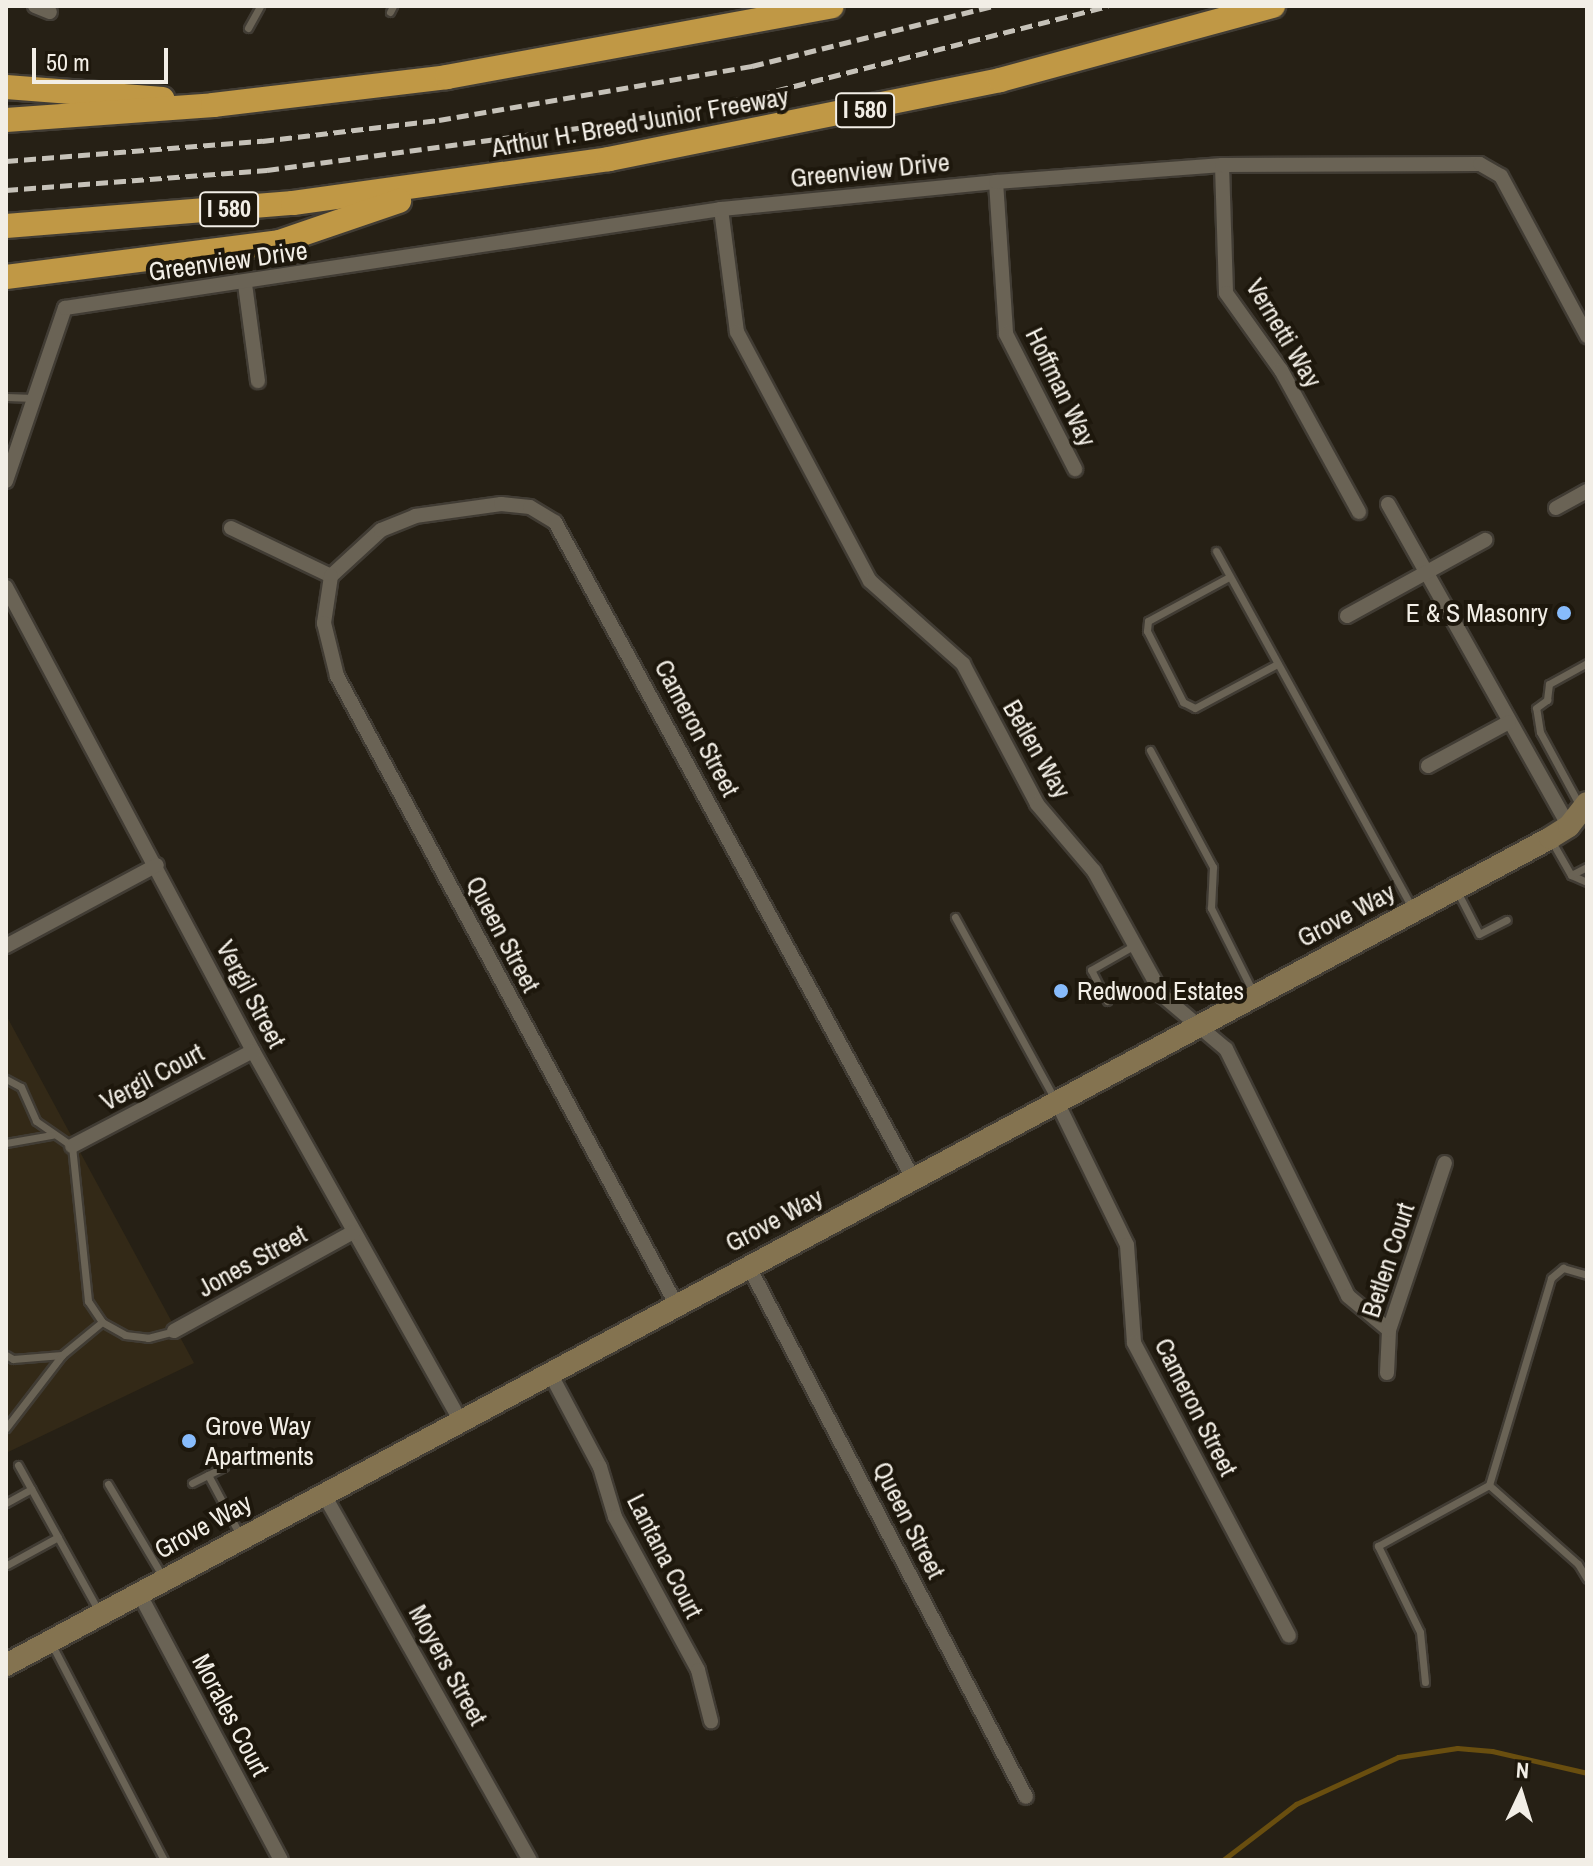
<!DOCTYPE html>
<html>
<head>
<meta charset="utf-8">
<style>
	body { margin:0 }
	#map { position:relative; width:1593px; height:1866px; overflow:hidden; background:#262015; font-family:"Archivo Narrow",sans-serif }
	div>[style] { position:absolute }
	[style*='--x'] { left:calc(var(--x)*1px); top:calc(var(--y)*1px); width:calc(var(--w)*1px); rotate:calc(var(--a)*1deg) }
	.built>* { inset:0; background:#332917 }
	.stream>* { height:5px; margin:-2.5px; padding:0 2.5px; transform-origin:2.5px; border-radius:2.5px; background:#694e0f }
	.roads { filter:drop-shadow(2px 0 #413c34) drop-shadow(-2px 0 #413c34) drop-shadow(0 2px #413c34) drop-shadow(0 -2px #413c34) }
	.lane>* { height:7px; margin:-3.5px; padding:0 3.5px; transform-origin:3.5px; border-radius:3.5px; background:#6a6355 }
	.street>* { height:14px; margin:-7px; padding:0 7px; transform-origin:7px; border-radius:7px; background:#6a6355 }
	.secondary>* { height:22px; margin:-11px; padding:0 11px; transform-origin:11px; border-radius:11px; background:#847350 }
	.highway>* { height:24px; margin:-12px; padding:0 12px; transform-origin:12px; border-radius:12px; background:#c09845 }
	.rail>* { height:5px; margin-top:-2.5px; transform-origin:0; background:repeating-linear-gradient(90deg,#c6c2b9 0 12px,transparent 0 18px) }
	.dots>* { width:22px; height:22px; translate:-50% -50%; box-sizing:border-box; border:4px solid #1d170c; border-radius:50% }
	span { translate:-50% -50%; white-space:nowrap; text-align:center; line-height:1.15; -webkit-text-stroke:8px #1d170c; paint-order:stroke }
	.shield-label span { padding:2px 6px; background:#1d170c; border:2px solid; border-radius:6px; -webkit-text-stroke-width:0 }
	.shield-label { font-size:24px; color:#f2eee6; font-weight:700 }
	.street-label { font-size:26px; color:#f2eee6 }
	.poi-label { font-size:26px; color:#f2eee6 }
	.right { translate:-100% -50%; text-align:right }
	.left { translate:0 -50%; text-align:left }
	.frame { position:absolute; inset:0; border:8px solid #f2eee6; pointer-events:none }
	.north { position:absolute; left:1481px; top:1754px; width:80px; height:80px; -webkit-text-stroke:6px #1d170c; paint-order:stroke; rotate:4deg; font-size:22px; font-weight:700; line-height:32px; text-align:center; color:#f2eee6 }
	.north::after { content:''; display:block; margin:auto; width:28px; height:36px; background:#f2eee6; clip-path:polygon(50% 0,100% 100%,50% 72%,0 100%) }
	.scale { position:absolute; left:32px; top:48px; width:136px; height:36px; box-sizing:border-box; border:4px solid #f2eee6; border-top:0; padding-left:10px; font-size:24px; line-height:28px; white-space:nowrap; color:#f2eee6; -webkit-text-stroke:6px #1d170c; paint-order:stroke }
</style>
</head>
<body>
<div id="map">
	<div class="built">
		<div style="clip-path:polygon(6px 1015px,194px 1363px,6px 1453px)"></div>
	</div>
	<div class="stream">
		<div style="--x:1223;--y:1860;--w:92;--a:-37.5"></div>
		<div style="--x:1296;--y:1804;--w:112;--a:-24.7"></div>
		<div style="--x:1398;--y:1757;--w:60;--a:-8.7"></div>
		<div style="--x:1457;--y:1748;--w:35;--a:5"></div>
		<div style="--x:1492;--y:1751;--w:98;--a:13"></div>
	</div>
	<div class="roads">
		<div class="lane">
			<div style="--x:390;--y:12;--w:7;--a:-63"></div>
			<div style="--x:248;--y:28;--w:25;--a:-61"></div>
			<div style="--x:6;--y:397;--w:28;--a:2"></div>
			<div style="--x:1216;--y:551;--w:407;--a:61.2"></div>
			<div style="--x:1229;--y:577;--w:92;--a:151.5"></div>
			<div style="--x:1148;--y:621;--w:10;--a:96"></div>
			<div style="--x:1147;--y:631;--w:80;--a:63.1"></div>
			<div style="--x:1183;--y:702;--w:13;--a:27"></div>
			<div style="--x:1195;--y:708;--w:93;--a:-28.2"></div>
			<div style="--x:1150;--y:750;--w:133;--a:61.7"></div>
			<div style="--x:1213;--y:867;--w:41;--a:92.8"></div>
			<div style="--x:1211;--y:908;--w:96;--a:63.4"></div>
			<div style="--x:1580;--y:806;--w:84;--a:-118.4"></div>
			<div style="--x:1540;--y:732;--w:24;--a:-99"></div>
			<div style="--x:1536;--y:708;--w:14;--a:-36"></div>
			<div style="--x:1547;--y:700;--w:16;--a:-83"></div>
			<div style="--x:1549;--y:684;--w:43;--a:-28.9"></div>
			<div style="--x:1551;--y:840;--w:40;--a:60.3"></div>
			<div style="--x:1571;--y:875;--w:17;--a:24"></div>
			<div style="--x:1571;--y:875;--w:18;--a:-27"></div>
			<div style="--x:1458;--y:893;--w:46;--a:62.9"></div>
			<div style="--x:1479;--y:934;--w:31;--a:-27"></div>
			<div style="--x:955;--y:917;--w:206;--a:61.3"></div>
			<div style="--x:1107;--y:1001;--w:35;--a:-117"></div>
			<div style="--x:1091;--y:970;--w:51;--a:-29.6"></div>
			<div style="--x:6;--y:1079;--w:17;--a:28"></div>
			<div style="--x:21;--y:1087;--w:37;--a:66"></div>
			<div style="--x:36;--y:1121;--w:44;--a:34.8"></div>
			<div style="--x:72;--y:1146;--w:156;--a:84.1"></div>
			<div style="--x:88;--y:1301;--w:25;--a:56"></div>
			<div style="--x:102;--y:1322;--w:26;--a:29"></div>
			<div style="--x:125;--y:1335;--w:23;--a:7"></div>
			<div style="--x:148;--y:1338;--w:27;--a:-15"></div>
			<div style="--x:6;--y:1143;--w:47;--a:-9.9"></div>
			<div style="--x:6;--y:1355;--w:8;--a:30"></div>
			<div style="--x:13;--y:1359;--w:49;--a:-4.7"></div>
			<div style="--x:6;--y:1428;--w:92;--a:-52.5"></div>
			<div style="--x:62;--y:1355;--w:52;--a:-39.5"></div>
			<div style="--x:18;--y:1465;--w:168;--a:61.1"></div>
			<div style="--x:208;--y:1475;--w:18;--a:-27"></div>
			<div style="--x:192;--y:1483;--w:18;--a:-27"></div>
			<div style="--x:208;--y:1475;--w:68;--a:61.9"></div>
			<div style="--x:108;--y:1484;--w:108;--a:59.4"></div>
			<div style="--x:1489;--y:1485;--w:119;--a:41.6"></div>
			<div style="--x:1578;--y:1564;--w:17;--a:59"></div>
			<div style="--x:6;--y:1503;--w:29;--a:-29"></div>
			<div style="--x:7;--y:1565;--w:58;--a:-28.8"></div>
			<div style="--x:51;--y:1643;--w:245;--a:62.5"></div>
			<div style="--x:1425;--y:1682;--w:50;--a:-95.7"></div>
			<div style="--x:1420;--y:1632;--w:96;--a:-116"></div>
			<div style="--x:1378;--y:1546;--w:127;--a:-28.8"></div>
			<div style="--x:1489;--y:1485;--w:216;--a:-73.3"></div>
			<div style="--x:1551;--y:1278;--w:16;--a:-40"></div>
			<div style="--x:1563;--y:1268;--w:25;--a:16"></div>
		</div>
		<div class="street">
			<div style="--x:35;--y:6;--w:16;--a:22"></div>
			<div style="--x:1222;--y:165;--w:128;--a:88.2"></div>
			<div style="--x:1226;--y:293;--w:95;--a:54.5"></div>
			<div style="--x:1281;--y:370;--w:162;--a:61.2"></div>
			<div style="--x:996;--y:182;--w:152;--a:86.2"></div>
			<div style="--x:1006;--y:334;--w:152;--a:62.9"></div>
			<div style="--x:721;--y:209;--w:124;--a:82.6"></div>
			<div style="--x:737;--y:332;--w:282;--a:61.9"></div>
			<div style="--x:870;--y:581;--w:125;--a:41.7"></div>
			<div style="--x:963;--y:664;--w:158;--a:62.1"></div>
			<div style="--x:1037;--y:804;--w:88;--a:49.6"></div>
			<div style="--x:1094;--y:871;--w:143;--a:61.1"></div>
			<div style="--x:1163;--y:996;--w:82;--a:40.1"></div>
			<div style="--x:1226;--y:1049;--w:275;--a:63.7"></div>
			<div style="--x:1348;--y:1296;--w:53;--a:39.7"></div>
			<div style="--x:245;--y:284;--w:98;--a:82.4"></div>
			<div style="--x:6;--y:481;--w:183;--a:-71.2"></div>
			<div style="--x:65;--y:308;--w:663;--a:-8.58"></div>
			<div style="--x:721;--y:209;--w:276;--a:-5.6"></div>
			<div style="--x:996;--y:182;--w:227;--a:-4.3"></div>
			<div style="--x:1222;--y:165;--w:258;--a:-0.2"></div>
			<div style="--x:1480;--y:164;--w:24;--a:30"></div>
			<div style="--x:1501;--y:176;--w:182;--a:61.7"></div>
			<div style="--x:1388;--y:504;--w:369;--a:60.7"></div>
			<div style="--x:1556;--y:508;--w:35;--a:-29"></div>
			<div style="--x:231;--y:528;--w:111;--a:25.6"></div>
			<div style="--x:331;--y:576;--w:68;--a:-42.6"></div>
			<div style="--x:381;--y:530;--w:37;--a:-22"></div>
			<div style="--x:415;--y:516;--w:87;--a:-7.9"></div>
			<div style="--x:501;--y:504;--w:29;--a:6"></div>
			<div style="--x:530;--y:507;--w:29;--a:31"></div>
			<div style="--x:555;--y:522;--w:747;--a:61.38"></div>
			<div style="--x:331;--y:576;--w:48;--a:98.5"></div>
			<div style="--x:324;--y:623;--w:55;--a:76.2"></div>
			<div style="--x:337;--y:676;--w:714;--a:61.64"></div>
			<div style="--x:6;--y:587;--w:526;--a:61.97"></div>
			<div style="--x:253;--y:1051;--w:423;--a:60.7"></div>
			<div style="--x:1347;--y:616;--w:158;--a:-28.8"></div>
			<div style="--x:1428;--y:766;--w:92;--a:-28.5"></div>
			<div style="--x:6;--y:946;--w:171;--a:-28.2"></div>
			<div style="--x:1057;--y:1102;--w:159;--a:63.9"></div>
			<div style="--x:1127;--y:1245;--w:98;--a:85.9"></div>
			<div style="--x:1134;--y:1343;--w:331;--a:62.1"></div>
			<div style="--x:72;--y:1146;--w:204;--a:-27.7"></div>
			<div style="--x:748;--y:1265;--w:600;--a:62.41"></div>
			<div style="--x:174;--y:1331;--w:205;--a:-28.9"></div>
			<div style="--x:550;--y:1373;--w:106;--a:62"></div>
			<div style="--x:600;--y:1467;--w:52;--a:73.3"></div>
			<div style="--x:615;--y:1517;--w:174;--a:61.5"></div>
			<div style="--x:698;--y:1670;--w:53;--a:75.7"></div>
			<div style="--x:1387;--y:1373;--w:43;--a:-87.3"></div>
			<div style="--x:1389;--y:1330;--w:176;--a:-71.5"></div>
			<div style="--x:323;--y:1493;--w:421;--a:60.6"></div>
			<div style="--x:139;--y:1593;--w:302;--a:62"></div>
		</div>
		<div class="secondary">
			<div style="--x:6;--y:1665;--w:1752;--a:-28.17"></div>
			<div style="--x:1550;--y:838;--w:22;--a:-32"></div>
			<div style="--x:1569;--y:826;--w:29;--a:-52"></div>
		</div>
		<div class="highway">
			<div style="--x:6;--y:87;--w:157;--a:4.4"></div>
			<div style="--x:6;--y:120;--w:208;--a:-4.1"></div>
			<div style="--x:213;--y:105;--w:236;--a:-6.8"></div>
			<div style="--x:447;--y:77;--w:391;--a:-10.4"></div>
			<div style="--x:6;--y:226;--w:288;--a:-4.6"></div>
			<div style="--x:293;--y:203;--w:319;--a:-7.9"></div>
			<div style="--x:609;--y:159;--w:399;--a:-11.4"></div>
			<div style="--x:1000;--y:80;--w:283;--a:-15.2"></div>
			<div style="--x:6;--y:277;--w:275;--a:-7.3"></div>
			<div style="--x:279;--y:242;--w:127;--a:-18.9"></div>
		</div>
	</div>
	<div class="rail">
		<div style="--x:6;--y:161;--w:257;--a:-4.5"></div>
		<div style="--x:262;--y:141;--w:178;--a:-6.8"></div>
		<div style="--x:439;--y:120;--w:318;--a:-9.8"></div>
		<div style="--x:752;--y:66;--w:247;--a:-14"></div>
		<div style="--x:6;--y:190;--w:262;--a:-4.4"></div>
		<div style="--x:267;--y:170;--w:338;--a:-7.7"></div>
		<div style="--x:602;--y:125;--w:160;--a:-10.8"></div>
		<div style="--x:759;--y:95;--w:360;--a:-14.3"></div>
	</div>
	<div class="dots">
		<div style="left:1564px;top:613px;background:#87bbfb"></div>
		<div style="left:1061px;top:991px;background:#87bbfb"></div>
		<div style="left:189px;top:1441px;background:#87bbfb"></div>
	</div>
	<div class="shield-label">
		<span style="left:865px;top:110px">I 580</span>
		<span style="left:229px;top:209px">I 580</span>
	</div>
	<div class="street-label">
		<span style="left:640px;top:122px;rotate:-10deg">Arthur H. Breed Junior Freeway</span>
		<span style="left:870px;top:170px;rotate:-6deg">Greenview Drive</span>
		<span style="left:228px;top:261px;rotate:-8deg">Greenview Drive</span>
		<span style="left:1284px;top:333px;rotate:59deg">Vernetti Way</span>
		<span style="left:1061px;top:387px;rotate:64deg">Hoffman Way</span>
		<span style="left:697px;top:728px;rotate:62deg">Cameron Street</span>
		<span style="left:1037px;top:749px;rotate:60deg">Betlen Way</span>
		<span style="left:1346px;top:915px;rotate:-28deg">Grove Way</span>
		<span style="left:503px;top:934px;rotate:62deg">Queen Street</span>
		<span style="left:251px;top:994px;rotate:62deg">Vergil Street</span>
		<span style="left:152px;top:1077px;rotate:-28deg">Vergil Court</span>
		<span style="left:774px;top:1220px;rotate:-28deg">Grove Way</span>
		<span style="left:1388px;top:1260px;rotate:-72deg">Betlen Court</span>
		<span style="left:252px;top:1261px;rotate:-29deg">Jones Street</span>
		<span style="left:1196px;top:1407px;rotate:63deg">Cameron Street</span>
		<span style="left:909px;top:1520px;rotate:63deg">Queen Street</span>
		<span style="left:203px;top:1526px;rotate:-29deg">Grove Way</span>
		<span style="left:665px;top:1556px;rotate:63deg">Lantana Court</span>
		<span style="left:448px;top:1665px;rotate:61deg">Moyers Street</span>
		<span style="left:231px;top:1715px;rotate:62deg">Morales Court</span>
	</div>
	<div class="poi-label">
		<span class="right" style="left:1548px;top:613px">E &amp; S Masonry</span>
		<span class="left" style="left:1077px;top:991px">Redwood Estates</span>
		<span class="left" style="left:205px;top:1441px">Grove Way<br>Apartments</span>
	</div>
	<div class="frame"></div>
	<div class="north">N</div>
	<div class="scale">50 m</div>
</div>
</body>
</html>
